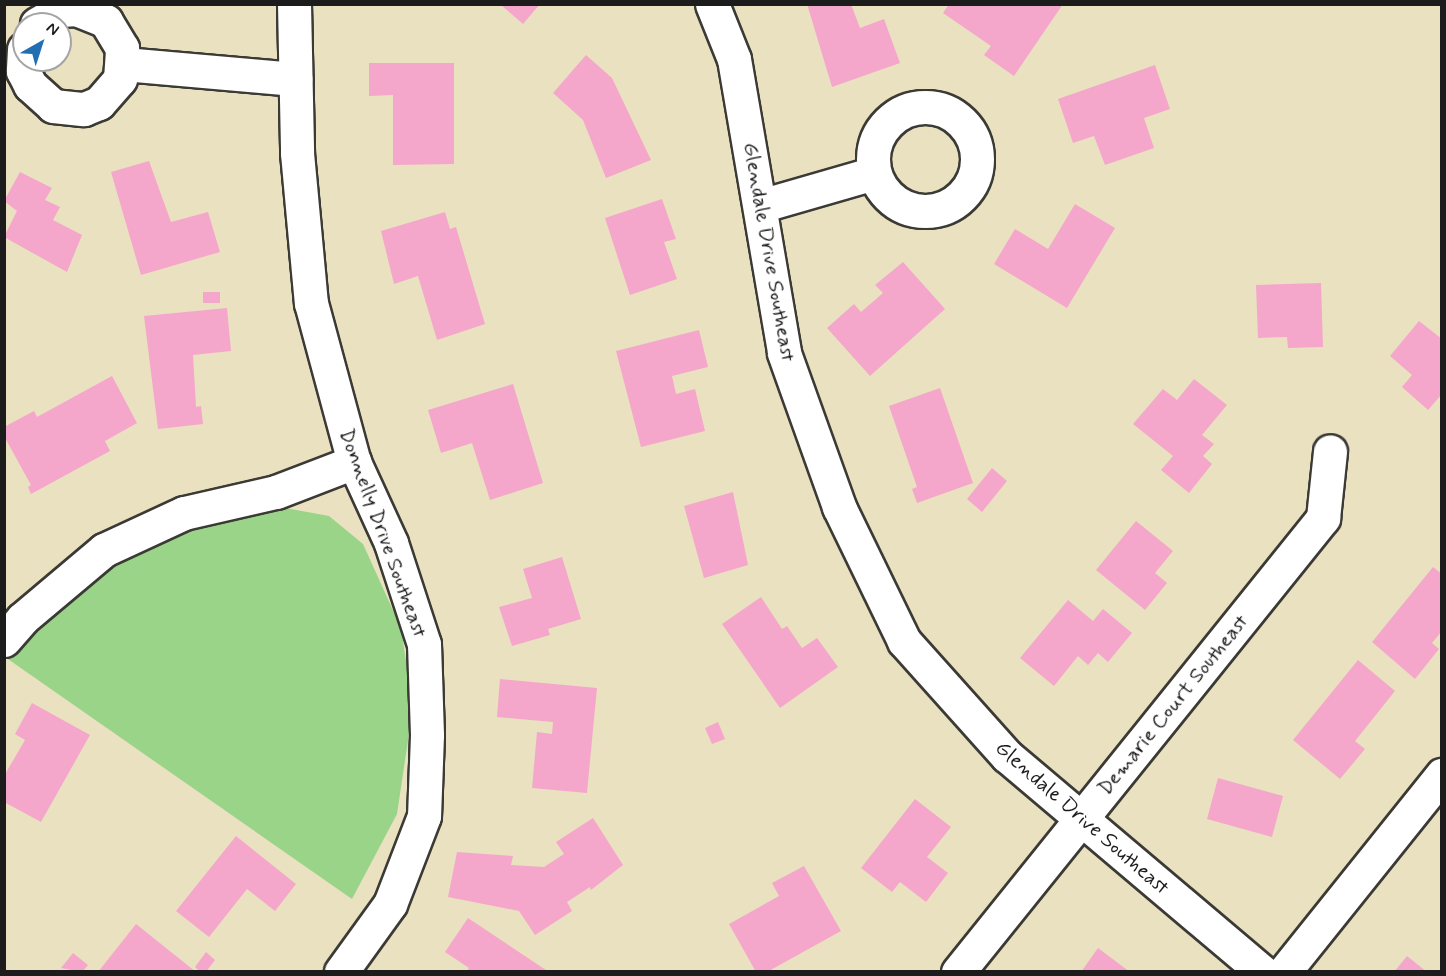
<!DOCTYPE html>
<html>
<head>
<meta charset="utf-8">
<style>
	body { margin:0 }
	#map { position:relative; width:1446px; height:976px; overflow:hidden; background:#eae1c0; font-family:Mynerve,sans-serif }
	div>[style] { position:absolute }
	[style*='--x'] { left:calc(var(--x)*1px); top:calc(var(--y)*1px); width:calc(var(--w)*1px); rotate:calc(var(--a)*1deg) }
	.green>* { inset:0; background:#99d488 }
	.building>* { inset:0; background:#f4a7cb }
	.roads { filter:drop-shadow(2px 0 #3b3a35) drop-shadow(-2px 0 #3b3a35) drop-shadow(0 2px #3b3a35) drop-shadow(0 -2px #3b3a35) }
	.minor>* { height:33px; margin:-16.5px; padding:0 16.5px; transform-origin:16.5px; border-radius:16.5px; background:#fff }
	.minor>.ring { margin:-16.5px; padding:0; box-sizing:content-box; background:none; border:33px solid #fff; border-radius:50% }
	span { translate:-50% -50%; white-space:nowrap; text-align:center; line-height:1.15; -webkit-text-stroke:5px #fff; paint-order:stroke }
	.street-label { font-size:21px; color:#1c1c1c }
	.frame { position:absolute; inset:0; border:6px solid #1c1c1c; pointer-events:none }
	.north { position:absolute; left:12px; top:12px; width:60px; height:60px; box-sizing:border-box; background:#fff; border:2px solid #a4a4a4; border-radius:50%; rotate:39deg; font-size:16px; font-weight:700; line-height:24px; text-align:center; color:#1c1c1c }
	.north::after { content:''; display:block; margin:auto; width:21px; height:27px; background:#1f6fb2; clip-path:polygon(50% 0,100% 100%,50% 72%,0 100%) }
</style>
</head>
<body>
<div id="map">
	<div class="green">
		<div style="clip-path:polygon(280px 507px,329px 516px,363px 544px,401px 628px,413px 707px,397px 814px,352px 899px,5px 657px,67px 599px,135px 552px,231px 515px)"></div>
	</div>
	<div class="building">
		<div style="clip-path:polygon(500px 4px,540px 4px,523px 24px)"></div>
		<div style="clip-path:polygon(807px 4px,851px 4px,860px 28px,884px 19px,900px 63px,832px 87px)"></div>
		<div style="clip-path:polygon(949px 4px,1063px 4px,1014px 76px,984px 55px,991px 46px,943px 13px)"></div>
		<div style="clip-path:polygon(586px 55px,612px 78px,651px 160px,606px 178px,583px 120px,553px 93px)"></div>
		<div style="clip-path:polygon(369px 63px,454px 63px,454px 164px,393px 165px,393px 95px,369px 96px)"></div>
		<div style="clip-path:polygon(1155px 65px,1170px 109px,1144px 118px,1154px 148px,1105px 165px,1094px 136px,1073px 143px,1058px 99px)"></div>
		<div style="clip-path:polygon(149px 161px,171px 222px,208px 212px,220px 252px,141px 275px,111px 172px)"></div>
		<div style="clip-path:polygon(20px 172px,52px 188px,45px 200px,60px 207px,53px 220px,82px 235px,67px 272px,4px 237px,17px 211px,4px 201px)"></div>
		<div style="clip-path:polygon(662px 199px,676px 239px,664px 242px,677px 279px,630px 295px,605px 218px)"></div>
		<div style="clip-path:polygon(1075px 204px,1115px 228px,1067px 308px,994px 264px,1015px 229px,1048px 249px)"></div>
		<div style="clip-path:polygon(445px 212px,450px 229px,456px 227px,485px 324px,437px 340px,418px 276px,394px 284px,381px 231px)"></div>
		<div style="clip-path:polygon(903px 262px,945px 309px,870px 376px,827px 328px,854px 304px,861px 312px,883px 293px,875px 285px)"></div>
		<div style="clip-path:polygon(1321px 283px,1323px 347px,1288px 348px,1287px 337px,1258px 338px,1256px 285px)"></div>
		<div style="clip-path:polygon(203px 292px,220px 292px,220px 303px,203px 303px)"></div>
		<div style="clip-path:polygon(227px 308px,231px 351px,193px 355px,196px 407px,201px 406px,203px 424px,158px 429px,144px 316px)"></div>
		<div style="clip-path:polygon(1419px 321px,1442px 339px,1442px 394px,1428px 410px,1402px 387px,1412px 375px,1390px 356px)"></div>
		<div style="clip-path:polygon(699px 330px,708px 367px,672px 376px,676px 394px,695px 389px,705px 431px,641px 447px,616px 351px)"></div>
		<div style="clip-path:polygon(112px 376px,137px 423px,105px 441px,110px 451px,31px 494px,28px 487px,31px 485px,4px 436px,4px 427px,34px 411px,37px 417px)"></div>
		<div style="clip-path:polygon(1194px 379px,1227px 405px,1202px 435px,1214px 444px,1203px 456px,1212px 464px,1189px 493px,1161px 470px,1173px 456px,1133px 424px,1163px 389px,1177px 400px)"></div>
		<div style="clip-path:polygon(513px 384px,543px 483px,490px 500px,472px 443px,441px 453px,428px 410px)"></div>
		<div style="clip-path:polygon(940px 388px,973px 483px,917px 503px,912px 489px,917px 487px,889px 406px)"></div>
		<div style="clip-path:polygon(992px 468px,1007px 481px,982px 512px,967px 499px)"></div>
		<div style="clip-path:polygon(733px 492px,748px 565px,704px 578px,684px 506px)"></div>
		<div style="clip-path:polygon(1136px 521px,1173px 551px,1155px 573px,1167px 583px,1145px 610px,1096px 570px)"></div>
		<div style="clip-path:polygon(562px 557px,581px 619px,548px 629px,550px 635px,512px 646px,499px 607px,532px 598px,523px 569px)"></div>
		<div style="clip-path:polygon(1433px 567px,1442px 574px,1442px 631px,1432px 643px,1439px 649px,1415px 679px,1372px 642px)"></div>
		<div style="clip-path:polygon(761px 597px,782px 629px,787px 626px,802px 648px,817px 638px,838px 667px,780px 708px,722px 624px)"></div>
		<div style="clip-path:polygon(1068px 600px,1093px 621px,1103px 609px,1132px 633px,1108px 662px,1098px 653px,1088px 665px,1078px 656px,1054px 686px,1020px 658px)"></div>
		<div style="clip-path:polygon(1358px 660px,1395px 691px,1355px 741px,1365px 749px,1340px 779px,1293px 740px)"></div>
		<div style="clip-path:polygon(500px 679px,597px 688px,587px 793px,532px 788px,537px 732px,552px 734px,553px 722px,497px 717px)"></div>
		<div style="clip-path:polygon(32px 703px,90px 735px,41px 822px,4px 802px,4px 776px,25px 740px,15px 734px)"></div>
		<div style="clip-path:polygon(718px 722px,725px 739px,712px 744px,705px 728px)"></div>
		<div style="clip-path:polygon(1218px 778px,1283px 796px,1272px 837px,1207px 819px)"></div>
		<div style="clip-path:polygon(915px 799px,951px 827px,927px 857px,948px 873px,926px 902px,900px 882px,892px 892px,861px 868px)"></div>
		<div style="clip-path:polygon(593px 818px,623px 865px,591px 890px,590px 887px,567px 902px,572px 911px,535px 935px,519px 911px,448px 897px,457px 852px,513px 856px,511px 865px,544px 867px,564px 854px,556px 842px)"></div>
		<div style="clip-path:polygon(236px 836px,296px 884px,275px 911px,247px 889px,209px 937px,176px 911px)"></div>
		<div style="clip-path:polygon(804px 866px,841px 931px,767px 972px,756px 972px,729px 924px,779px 896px,772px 883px)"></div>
		<div style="clip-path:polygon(468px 918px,549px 972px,466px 972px,469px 968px,445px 952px)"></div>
		<div style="clip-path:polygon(136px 924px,196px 972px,98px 972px)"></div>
		<div style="clip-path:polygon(1098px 948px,1130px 972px,1081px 972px)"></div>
		<div style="clip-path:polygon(206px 952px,215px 960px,206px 972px,200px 972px,195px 967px)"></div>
		<div style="clip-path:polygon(73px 953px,88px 965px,82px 972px,61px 968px)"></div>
		<div style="clip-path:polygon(1407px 956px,1427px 972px,1394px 972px)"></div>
	</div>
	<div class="roads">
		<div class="minor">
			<div style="--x:294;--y:4;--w:149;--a:88.8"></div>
			<div style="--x:297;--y:153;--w:151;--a:84.7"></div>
			<div style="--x:311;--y:303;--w:165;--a:74.9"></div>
			<div style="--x:354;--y:462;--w:89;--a:65.4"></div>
			<div style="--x:391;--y:543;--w:106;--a:71.9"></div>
			<div style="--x:424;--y:644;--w:91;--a:88.1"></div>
			<div style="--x:427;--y:735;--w:81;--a:92.1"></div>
			<div style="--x:424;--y:816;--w:94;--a:111.1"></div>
			<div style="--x:390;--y:904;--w:84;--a:125.8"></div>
			<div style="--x:712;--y:4;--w:59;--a:68.2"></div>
			<div style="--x:734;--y:59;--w:298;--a:80.3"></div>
			<div style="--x:784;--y:353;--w:164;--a:70.3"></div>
			<div style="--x:839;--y:507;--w:149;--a:64.1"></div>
			<div style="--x:904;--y:641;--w:154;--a:48.2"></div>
			<div style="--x:1007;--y:756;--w:335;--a:40.2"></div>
			<div style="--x:24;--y:49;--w:22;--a:93"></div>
			<div style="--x:23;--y:71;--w:16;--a:63"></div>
			<div style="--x:30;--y:85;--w:31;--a:42"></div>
			<div style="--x:53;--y:106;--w:31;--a:6"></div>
			<div style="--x:84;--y:109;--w:16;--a:-22"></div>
			<div style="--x:99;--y:103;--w:32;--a:-49"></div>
			<div style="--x:120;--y:79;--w:31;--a:-86"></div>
			<div style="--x:122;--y:48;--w:31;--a:-121"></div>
			<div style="--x:106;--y:21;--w:31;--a:-158"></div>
			<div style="--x:77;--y:9;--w:16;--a:176"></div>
			<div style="--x:61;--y:10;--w:28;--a:150"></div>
			<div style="--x:123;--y:64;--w:173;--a:5"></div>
			<div class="ring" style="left:873px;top:107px;width:71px;height:71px"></div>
			<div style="--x:760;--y:206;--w:119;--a:-16.1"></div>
			<div style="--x:4;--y:640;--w:28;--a:-49"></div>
			<div style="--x:22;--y:619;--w:107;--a:-40.1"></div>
			<div style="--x:104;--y:550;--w:88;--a:-24.8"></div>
			<div style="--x:184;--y:513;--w:94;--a:-12.9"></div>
			<div style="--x:276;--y:492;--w:84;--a:-21"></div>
			<div style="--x:958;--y:972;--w:583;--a:-51.2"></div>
			<div style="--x:1323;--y:518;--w:67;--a:-84"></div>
			<div style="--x:1284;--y:972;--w:253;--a:-51.3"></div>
		</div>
	</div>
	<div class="street-label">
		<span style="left:769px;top:252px;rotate:80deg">Glendale Drive Southeast</span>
		<span style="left:383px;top:533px;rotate:70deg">Donnelly Drive Southeast</span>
		<span style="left:1173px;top:705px;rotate:-51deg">Demarie Court Southeast</span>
		<span style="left:1082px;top:818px;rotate:41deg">Glendale Drive Southeast</span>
	</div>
	<div class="frame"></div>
	<div class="north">N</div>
</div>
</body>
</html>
